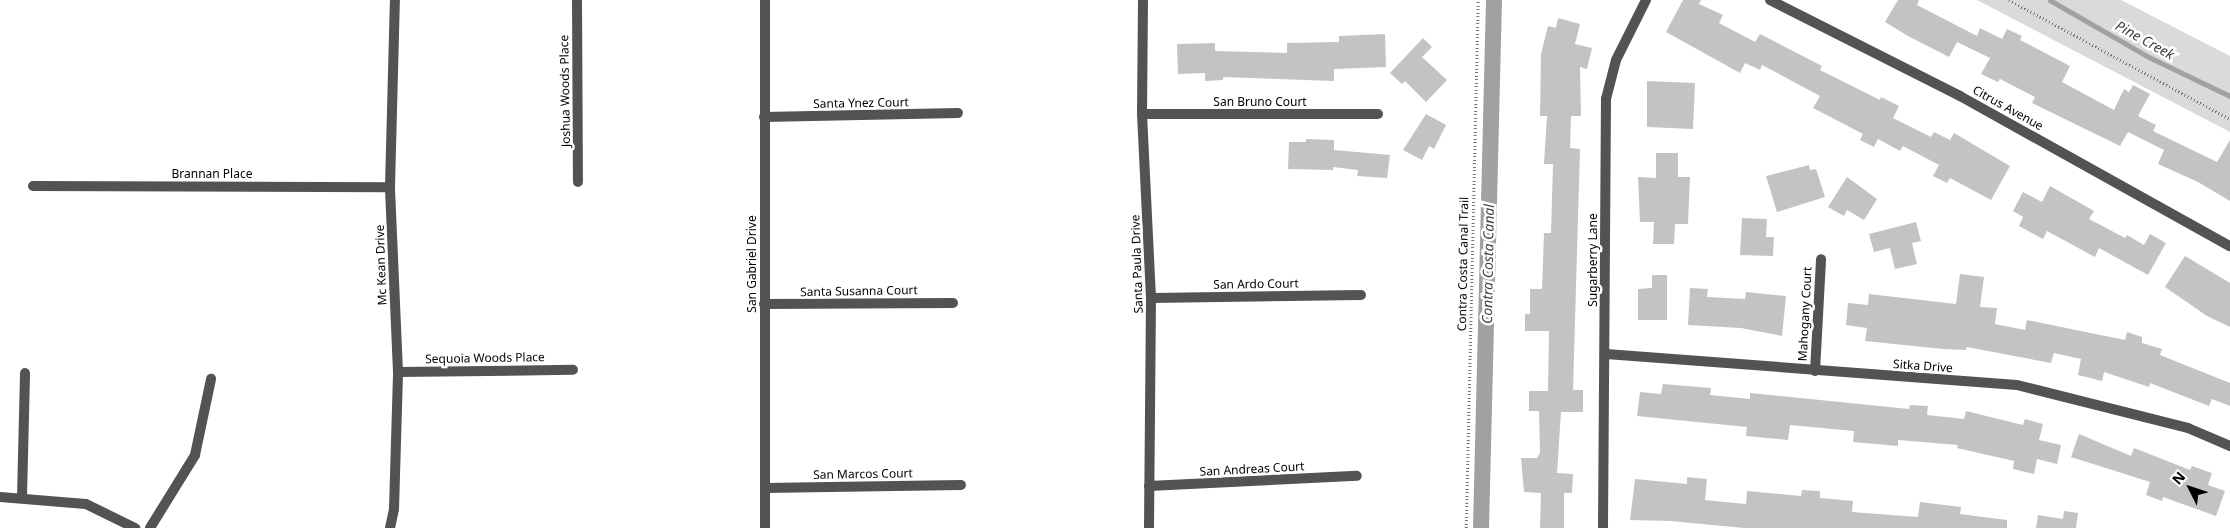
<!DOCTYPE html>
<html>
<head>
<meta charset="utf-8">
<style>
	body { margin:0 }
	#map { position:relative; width:2230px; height:528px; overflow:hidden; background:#fff; font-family:"Noto Sans",sans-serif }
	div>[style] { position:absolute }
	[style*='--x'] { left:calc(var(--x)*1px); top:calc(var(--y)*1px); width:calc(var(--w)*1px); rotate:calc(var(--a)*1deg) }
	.green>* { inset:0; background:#dadada }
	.stream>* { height:4.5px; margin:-2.25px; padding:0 2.25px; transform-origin:2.25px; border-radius:2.25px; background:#a1a1a1 }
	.canal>* { height:16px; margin:-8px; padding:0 8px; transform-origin:8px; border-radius:8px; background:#a1a1a1 }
	.building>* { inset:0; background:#c3c3c3 }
	.path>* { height:2.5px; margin-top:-1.25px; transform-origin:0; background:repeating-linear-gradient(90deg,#757575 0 1px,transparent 0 3.5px) }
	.minor>* { height:10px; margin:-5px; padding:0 5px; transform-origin:5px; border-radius:5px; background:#535353 }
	span { translate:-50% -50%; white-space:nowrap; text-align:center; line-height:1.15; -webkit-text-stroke:5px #fff; paint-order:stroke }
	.street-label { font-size:12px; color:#000 }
	.water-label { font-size:14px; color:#424242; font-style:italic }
	.north { position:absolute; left:2165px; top:463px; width:50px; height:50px; -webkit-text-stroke:4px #fff; paint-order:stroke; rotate:311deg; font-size:14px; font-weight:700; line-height:20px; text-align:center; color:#000 }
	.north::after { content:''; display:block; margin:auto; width:18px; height:22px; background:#000; clip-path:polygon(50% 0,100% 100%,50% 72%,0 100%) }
</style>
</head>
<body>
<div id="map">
	<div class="green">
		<div style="clip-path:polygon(1977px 0,2121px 0,2230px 56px,2230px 132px)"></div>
	</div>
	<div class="stream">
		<div style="--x:2050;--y:0;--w:114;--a:29.9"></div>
		<div style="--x:2149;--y:57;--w:90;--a:25.7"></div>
	</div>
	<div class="canal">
		<div style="--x:1481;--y:528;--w:528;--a:-88.59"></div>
	</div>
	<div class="building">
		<div style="clip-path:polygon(1683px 0,1701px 0,1699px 4px,1723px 15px,1719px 23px,1755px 42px,1760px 34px,1822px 66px,1820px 70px,1880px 100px,1881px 97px,1899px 106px,1893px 118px,1931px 137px,1934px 132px,1950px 140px,1954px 133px,2010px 166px,1991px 200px,1950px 178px,1947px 183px,1933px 176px,1939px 165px,1903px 146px,1900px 151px,1878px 139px,1874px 147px,1860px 140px,1863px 134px,1813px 108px,1820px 96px,1762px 65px,1760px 70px,1745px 63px,1740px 73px,1666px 32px)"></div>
		<div style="clip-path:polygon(1898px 0,1919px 0,1917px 5px,1977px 36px,1980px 28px,2002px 39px,2007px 29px,2022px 36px,2020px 40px,2070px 66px,2062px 82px,2114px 110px,2124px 89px,2129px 92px,2133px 85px,2150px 94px,2138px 116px,2156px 125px,2153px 131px,2217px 162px,2230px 140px,2230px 201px,2198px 182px,2158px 164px,2164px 150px,2128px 132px,2120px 146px,2032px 103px,2035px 97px,2000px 79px,1998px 82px,1981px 74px,1990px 58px,1957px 42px,1949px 57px,1908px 36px,1885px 22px)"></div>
		<div style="clip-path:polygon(1558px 18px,1580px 24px,1575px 44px,1592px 48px,1587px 69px,1580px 67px,1581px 116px,1571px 116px,1570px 148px,1580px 149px,1573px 390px,1583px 390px,1583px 412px,1561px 412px,1557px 473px,1573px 474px,1572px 493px,1564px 493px,1564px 528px,1540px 528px,1541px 493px,1524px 492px,1521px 458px,1537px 458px,1540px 453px,1539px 411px,1529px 411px,1529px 391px,1548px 391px,1549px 331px,1525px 331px,1525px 314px,1530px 314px,1530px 289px,1542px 289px,1544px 233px,1551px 233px,1553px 164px,1544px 164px,1547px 116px,1540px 116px,1541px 54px,1548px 26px,1556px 28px)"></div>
		<div style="clip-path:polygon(1385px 34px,1386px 67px,1334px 69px,1334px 81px,1223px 77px,1223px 80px,1205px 81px,1205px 73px,1178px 74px,1177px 44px,1215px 43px,1215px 51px,1287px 53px,1287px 43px,1339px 42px,1339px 36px)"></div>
		<div style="clip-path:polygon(1423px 38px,1432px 47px,1422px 57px,1447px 80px,1426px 102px,1405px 81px,1402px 84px,1390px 73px)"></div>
		<div style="clip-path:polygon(1647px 81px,1695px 83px,1693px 129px,1647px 127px)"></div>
		<div style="clip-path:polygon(1426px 114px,1446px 125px,1434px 149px,1429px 146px,1422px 160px,1403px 150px)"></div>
		<div style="clip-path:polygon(1306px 139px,1334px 140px,1334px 150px,1390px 155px,1387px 178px,1357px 176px,1358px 170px,1333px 167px,1333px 170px,1288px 169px,1289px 142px,1306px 142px)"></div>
		<div style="clip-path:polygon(1656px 153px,1678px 153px,1678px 177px,1690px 177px,1688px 224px,1675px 224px,1674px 244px,1653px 244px,1654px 222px,1640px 222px,1638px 177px,1656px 178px)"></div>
		<div style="clip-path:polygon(1809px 165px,1810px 170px,1816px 169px,1825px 197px,1777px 212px,1766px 176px)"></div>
		<div style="clip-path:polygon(1847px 177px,1877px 199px,1864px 220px,1847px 210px,1844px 216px,1828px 207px)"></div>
		<div style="clip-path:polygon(2050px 186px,2094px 211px,2089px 219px,2125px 238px,2127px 235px,2144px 245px,2150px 234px,2166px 243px,2148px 275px,2099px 248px,2095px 257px,2047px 231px,2043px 239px,2019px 226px,2023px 217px,2013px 211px,2023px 192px,2042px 202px)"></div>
		<div style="clip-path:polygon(1742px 218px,1767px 219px,1766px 237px,1774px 237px,1773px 256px,1740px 255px)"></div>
		<div style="clip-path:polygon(1916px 222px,1921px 241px,1912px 243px,1917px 264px,1895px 269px,1890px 248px,1874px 252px,1869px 234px)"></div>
		<div style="clip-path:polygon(2185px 256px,2230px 283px,2230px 327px,2207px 316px,2165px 287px)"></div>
		<div style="clip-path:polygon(1960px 274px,1984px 277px,1980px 307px,1997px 308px,1995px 324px,2025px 330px,2027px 320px,2125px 340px,2127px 332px,2142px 337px,2142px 343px,2162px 349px,2160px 355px,2230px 383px,2230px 406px,2212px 399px,2209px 406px,2150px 383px,2149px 387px,2104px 372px,2102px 381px,2078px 375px,2081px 359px,2054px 353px,2051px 363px,1967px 347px,1966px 350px,1943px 349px,1865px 341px,1867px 328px,1846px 325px,1848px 303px,1868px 305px,1869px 294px,1956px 304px)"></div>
		<div style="clip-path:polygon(1652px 275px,1667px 275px,1667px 320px,1638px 320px,1638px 289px,1652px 288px)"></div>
		<div style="clip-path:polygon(1690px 288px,1708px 289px,1707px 297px,1745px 299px,1746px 292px,1786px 296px,1782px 336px,1741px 328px,1688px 325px)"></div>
		<div style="clip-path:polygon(1663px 384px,1711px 388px,1710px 395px,1750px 399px,1750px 393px,1909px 409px,1910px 405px,1928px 406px,1927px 415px,1964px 419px,1966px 411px,2023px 425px,2025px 419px,2043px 424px,2039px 440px,2061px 445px,2057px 464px,2037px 459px,2034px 474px,2013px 469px,2014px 461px,1957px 448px,1958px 445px,1898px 440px,1898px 446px,1853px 442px,1854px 431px,1790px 425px,1788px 440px,1746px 436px,1747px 427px,1637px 416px,1640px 392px,1661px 394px)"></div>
		<div style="clip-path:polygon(2079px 434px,2131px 456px,2134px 448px,2190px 470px,2192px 466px,2212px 473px,2208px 485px,2225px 491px,2216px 516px,2163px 497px,2162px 501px,2146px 495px,2150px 482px,2071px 457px)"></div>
		<div style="clip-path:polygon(1687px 477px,1707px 479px,1705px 500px,1746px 504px,1747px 491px,1801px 496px,1802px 490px,1820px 491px,1820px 498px,1853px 501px,1852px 512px,1918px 517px,1920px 502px,1961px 507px,1960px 514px,2007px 520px,2007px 528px,1744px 528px,1671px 521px,1630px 520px,1635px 479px,1687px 484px)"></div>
		<div style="clip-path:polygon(2064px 511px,2078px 513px,2076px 528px,2036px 528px,2038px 515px,2063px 519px)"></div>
	</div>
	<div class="path">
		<div style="--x:2009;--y:0;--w:251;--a:28.3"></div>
		<div style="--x:1466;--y:528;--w:528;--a:-88.7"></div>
	</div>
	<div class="minor">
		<div style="--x:577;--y:0;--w:182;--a:89.7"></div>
		<div style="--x:765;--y:0;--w:528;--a:90"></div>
		<div style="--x:1143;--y:0;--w:114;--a:90.5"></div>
		<div style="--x:1142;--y:114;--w:184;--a:87.2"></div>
		<div style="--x:1151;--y:298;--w:230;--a:90.5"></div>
		<div style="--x:1770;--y:0;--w:213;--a:26.8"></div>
		<div style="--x:1960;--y:96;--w:309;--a:29.1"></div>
		<div style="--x:1142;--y:114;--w:236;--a:0"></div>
		<div style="--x:764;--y:117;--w:194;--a:-1.2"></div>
		<div style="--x:33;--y:186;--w:357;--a:0.2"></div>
		<div style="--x:1151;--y:298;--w:210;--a:-0.8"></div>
		<div style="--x:764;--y:304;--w:189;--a:-0.3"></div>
		<div style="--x:1606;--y:354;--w:412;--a:4.3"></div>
		<div style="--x:2017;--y:385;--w:176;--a:14.1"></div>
		<div style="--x:2188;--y:428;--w:46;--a:23.2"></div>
		<div style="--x:1815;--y:371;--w:112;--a:-86.9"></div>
		<div style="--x:398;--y:372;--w:175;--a:-0.7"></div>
		<div style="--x:1149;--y:486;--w:208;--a:-2.8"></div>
		<div style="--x:765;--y:488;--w:196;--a:-0.9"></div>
		<div style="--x:0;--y:497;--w:86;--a:4.7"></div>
		<div style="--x:86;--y:504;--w:55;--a:26.1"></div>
		<div style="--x:22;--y:497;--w:124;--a:-88.6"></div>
		<div style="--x:150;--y:528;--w:86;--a:-58.3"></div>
		<div style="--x:195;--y:455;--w:78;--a:-78.1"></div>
		<div style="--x:390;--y:528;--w:19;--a:-78"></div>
		<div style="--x:394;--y:509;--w:137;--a:-88.3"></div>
		<div style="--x:398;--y:372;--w:185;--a:-92.5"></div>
		<div style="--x:390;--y:187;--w:187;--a:-88.5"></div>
		<div style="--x:1603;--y:528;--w:429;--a:-89.6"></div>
		<div style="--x:1606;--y:99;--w:40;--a:-75.6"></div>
		<div style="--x:1616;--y:60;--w:67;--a:-63.4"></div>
	</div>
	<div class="street-label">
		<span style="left:565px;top:91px;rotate:-91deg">Joshua Woods Place</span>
		<span style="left:1260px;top:102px">San Bruno Court</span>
		<span style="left:861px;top:103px;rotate:-1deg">Santa Ynez Court</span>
		<span style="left:2008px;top:108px;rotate:29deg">Citrus Avenue</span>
		<span style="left:212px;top:174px">Brannan Place</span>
		<span style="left:1593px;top:260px;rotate:-90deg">Sugarberry Lane</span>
		<span style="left:752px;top:264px;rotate:-90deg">San Gabriel Drive</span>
		<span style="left:1137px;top:264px;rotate:-92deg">Santa Paula Drive</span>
		<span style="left:1463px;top:264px;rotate:-89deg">Contra Costa Canal Trail</span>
		<span style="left:381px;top:265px;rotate:-92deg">Mc Kean Drive</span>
		<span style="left:1256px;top:284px;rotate:-1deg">San Ardo Court</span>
		<span style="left:859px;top:291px;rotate:-1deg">Santa Susanna Court</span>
		<span style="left:1805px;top:314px;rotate:-87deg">Mahogany Court</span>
		<span style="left:485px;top:358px;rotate:-1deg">Sequoia Woods Place</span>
		<span style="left:1923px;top:366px;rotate:4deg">Sitka Drive</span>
		<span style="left:1252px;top:469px;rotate:-3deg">San Andreas Court</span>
		<span style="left:863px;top:474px;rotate:-1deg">San Marcos Court</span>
	</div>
	<div class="water-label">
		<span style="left:2145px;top:40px;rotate:29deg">Pine Creek</span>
		<span style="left:1488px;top:264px;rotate:-89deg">Contra Costa Canal</span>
	</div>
	<div class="north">N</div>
</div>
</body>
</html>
